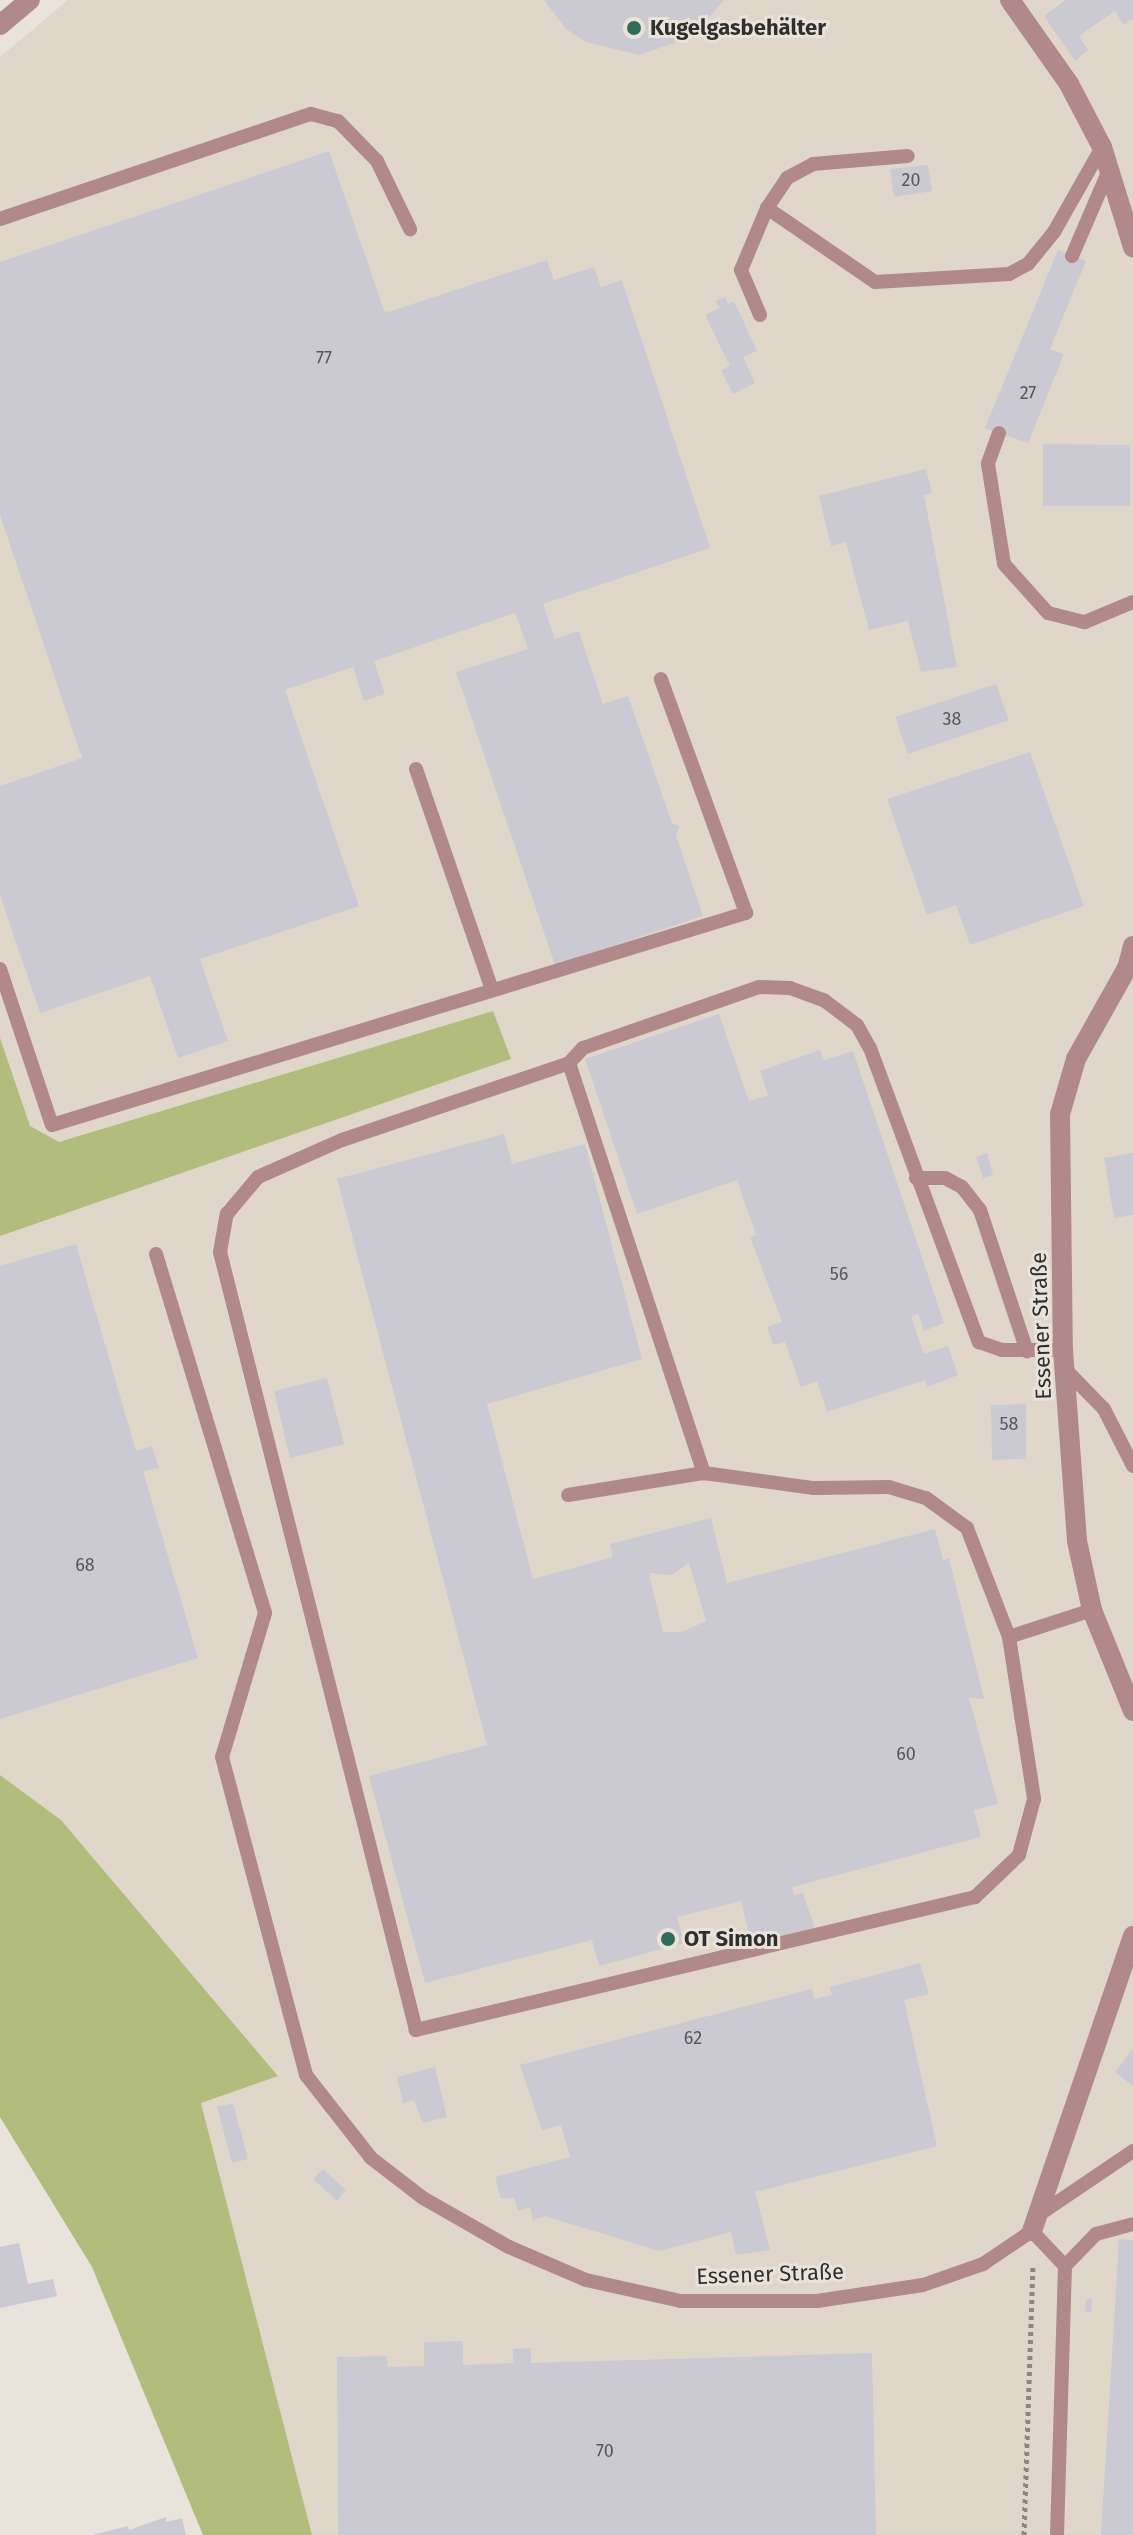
<!DOCTYPE html>
<html>
<head>
<meta charset="utf-8">
<style>
	body { margin:0 }
	#map { position:relative; width:1133px; height:2535px; overflow:hidden; background:#e9e3dc; font-family:"Fira Sans",sans-serif }
	div>[style] { position:absolute }
	[style*='--x'] { left:calc(var(--x)*1px); top:calc(var(--y)*1px); width:calc(var(--w)*1px); rotate:calc(var(--a)*1deg) }
	.built>* { inset:0; background:#e0d7ca }
	.green>* { inset:0; background:#b2bc7d }
	.building>* { inset:0; background:#cbcad2 }
	.path>* { height:5px; margin-top:-2.5px; transform-origin:0; background:repeating-linear-gradient(90deg,#8a8681 0 4px,transparent 0 8px) }
	.service>* { height:14px; margin:-7px; padding:0 7px; transform-origin:7px; border-radius:7px; background:#b2898a }
	.minor>* { height:20px; margin:-10px; padding:0 10px; transform-origin:10px; border-radius:10px; background:#b2898a }
	.dots>* { width:22px; height:22px; translate:-50% -50%; box-sizing:border-box; border:4px solid #e9e3dc; border-radius:50% }
	span { translate:-50% -50%; white-space:nowrap; text-align:center; line-height:1.15; -webkit-text-stroke:6px #e9e3dc; paint-order:stroke }
	.number-label { font-size:18px; color:#585656 }
	.number-label span { -webkit-text-stroke-width:0 }
	.poi-label { font-size:22px; color:#312f2d; font-weight:700 }
	.left { translate:0 -50%; text-align:left }
	.street-label { font-size:22px; color:#312f2d }
</style>
</head>
<body>
<div id="map">
	<div class="built">
		<div style="clip-path:polygon(68px 0,1133px 0,1133px 2535px,312px 2535px,201px 2102px,278px 2076px,61px 1820px,0 1775px,0 57px)"></div>
	</div>
	<div class="green">
		<div style="clip-path:polygon(493px 1011px,511px 1059px,0 1236px,0 1038px,30px 1126px,59px 1142px)"></div>
		<div style="clip-path:polygon(0 1775px,61px 1820px,278px 2076px,201px 2103px,312px 2535px,203px 2535px,92px 2267px,0 2117px)"></div>
	</div>
	<div class="building">
		<div style="clip-path:polygon(544px 0,724px 0,692px 37px,639px 55px,586px 42px,566px 29px)"></div>
		<div style="clip-path:polygon(1066px 0,1133px 0,1133px 19px,1124px 25px,1115px 11px,1079px 36px,1088px 50px,1075px 61px,1044px 16px)"></div>
		<div style="clip-path:polygon(329px 151px,385px 313px,547px 260px,554px 280px,594px 267px,601px 287px,622px 280px,710px 548px,543px 604px,555px 639px,579px 631px,603px 704px,628px 696px,672px 823px,680px 826px,676px 836px,703px 916px,555px 965px,456px 672px,528px 649px,515px 613px,374px 661px,385px 694px,364px 701px,353px 667px,285px 690px,359px 906px,200px 959px,228px 1041px,178px 1058px,150px 976px,40px 1013px,0 895px,0 786px,82px 758px,0 515px,0 262px)"></div>
		<div style="clip-path:polygon(928px 165px,932px 191px,894px 197px,890px 169px)"></div>
		<div style="clip-path:polygon(1058px 250px,1086px 261px,1050px 349px,1064px 354px,1028px 443px,985px 428px)"></div>
		<div style="clip-path:polygon(725px 297px,728px 304px,734px 301px,757px 351px,743px 357px,755px 383px,733px 394px,721px 370px,730px 366px,705px 315px,719px 308px,716px 301px)"></div>
		<div style="clip-path:polygon(1043px 444px,1130px 445px,1130px 506px,1043px 506px)"></div>
		<div style="clip-path:polygon(926px 469px,932px 493px,924px 495px,957px 667px,921px 672px,908px 621px,869px 630px,846px 542px,831px 546px,819px 496px)"></div>
		<div style="clip-path:polygon(996px 684px,1009px 720px,908px 754px,895px 717px)"></div>
		<div style="clip-path:polygon(1030px 752px,1084px 906px,970px 945px,956px 905px,927px 915px,887px 799px)"></div>
		<div style="clip-path:polygon(719px 1014px,749px 1101px,768px 1095px,760px 1071px,820px 1050px,824px 1060px,853px 1051px,944px 1323px,924px 1331px,918px 1314px,911px 1316px,924px 1354px,948px 1346px,958px 1375px,927px 1387px,925px 1380px,827px 1412px,817px 1381px,801px 1387px,785px 1342px,773px 1345px,767px 1327px,782px 1322px,750px 1237px,756px 1235px,737px 1180px,637px 1214px,585px 1059px)"></div>
		<div style="clip-path:polygon(evenodd,504px 1134px,512px 1164px,585px 1144px,642px 1359px,487px 1404px,533px 1579px,613px 1557px,610px 1544px,711px 1518px,727px 1583px,935px 1529px,943px 1560px,949px 1558px,984px 1699px,969px 1698px,998px 1804px,974px 1810px,981px 1837px,792px 1887px,794px 1895px,803px 1893px,815px 1929px,752px 1946px,741px 1901px,677px 1917px,684px 1943px,599px 1966px,592px 1940px,425px 1983px,369px 1776px,487px 1745px,337px 1179px,504px 1134px,689px 1563px,706px 1621px,682px 1632px,663px 1632px,649px 1573px,671px 1575px,689px 1563px)"></div>
		<div style="clip-path:polygon(987px 1153px,993px 1175px,983px 1178px,976px 1157px)"></div>
		<div style="clip-path:polygon(1133px 1153px,1133px 1215px,1114px 1218px,1104px 1158px)"></div>
		<div style="clip-path:polygon(76px 1244px,136px 1451px,152px 1446px,159px 1468px,143px 1471px,198px 1658px,0 1719px,0 1266px)"></div>
		<div style="clip-path:polygon(327px 1378px,344px 1444px,290px 1458px,274px 1391px)"></div>
		<div style="clip-path:polygon(1026px 1404px,1026px 1459px,992px 1460px,991px 1405px)"></div>
		<div style="clip-path:polygon(920px 1963px,929px 1994px,904px 2000px,937px 2146px,755px 2192px,770px 2250px,736px 2255px,731px 2232px,659px 2251px,545px 2216px,533px 2220px,530px 2207px,518px 2211px,514px 2198px,501px 2199px,495px 2177px,570px 2157px,561px 2125px,542px 2130px,520px 2065px,812px 1989px,814px 1999px,832px 1995px,830px 1987px)"></div>
		<div style="clip-path:polygon(1133px 2049px,1133px 2086px,1115px 2072px)"></div>
		<div style="clip-path:polygon(435px 2067px,447px 2117px,423px 2123px,414px 2100px,403px 2103px,397px 2077px)"></div>
		<div style="clip-path:polygon(233px 2103px,248px 2159px,232px 2163px,217px 2107px)"></div>
		<div style="clip-path:polygon(323px 2169px,346px 2190px,337px 2201px,313px 2179px)"></div>
		<div style="clip-path:polygon(1119px 2239px,1133px 2240px,1133px 2535px,1101px 2535px)"></div>
		<div style="clip-path:polygon(19px 2243px,28px 2284px,53px 2279px,57px 2296px,0 2308px,0 2247px)"></div>
		<div style="clip-path:polygon(1086px 2299px,1092px 2299px,1091px 2312px,1085px 2312px)"></div>
		<div style="clip-path:polygon(463px 2341px,463px 2365px,513px 2363px,513px 2349px,531px 2348px,531px 2363px,872px 2353px,876px 2535px,338px 2535px,337px 2357px,387px 2356px,388px 2367px,424px 2366px,424px 2342px)"></div>
		<div style="clip-path:polygon(166px 2517px,166px 2522px,182px 2518px,186px 2535px,92px 2535px,128px 2526px,129px 2530px)"></div>
	</div>
	<div class="path">
		<div style="--x:1024;--y:2535;--w:271;--a:-88.1"></div>
	</div>
	<div class="service">
		<div style="--x:767;--y:208;--w:36;--a:-56"></div>
		<div style="--x:787;--y:178;--w:30;--a:-28"></div>
		<div style="--x:813;--y:164;--w:95;--a:-4.8"></div>
		<div style="--x:0;--y:219;--w:328;--a:-18.7"></div>
		<div style="--x:311;--y:114;--w:28;--a:15"></div>
		<div style="--x:338;--y:121;--w:56;--a:45.7"></div>
		<div style="--x:377;--y:161;--w:76;--a:64.1"></div>
		<div style="--x:1072;--y:256;--w:94;--a:-66.7"></div>
		<div style="--x:760;--y:315;--w:49;--a:-112.9"></div>
		<div style="--x:741;--y:270;--w:67;--a:-67.2"></div>
		<div style="--x:767;--y:208;--w:131;--a:34.4"></div>
		<div style="--x:875;--y:282;--w:134;--a:-3.4"></div>
		<div style="--x:1009;--y:274;--w:21;--a:-28"></div>
		<div style="--x:1028;--y:264;--w:41;--a:-50.9"></div>
		<div style="--x:1054;--y:232;--w:98;--a:-60.5"></div>
		<div style="--x:999;--y:433;--w:33;--a:110"></div>
		<div style="--x:988;--y:464;--w:101;--a:80.9"></div>
		<div style="--x:1004;--y:564;--w:66;--a:48.1"></div>
		<div style="--x:1048;--y:613;--w:38;--a:14"></div>
		<div style="--x:1085;--y:622;--w:52;--a:-22.6"></div>
		<div style="--x:416;--y:769;--w:234;--a:71"></div>
		<div style="--x:0;--y:969;--w:164;--a:71.6"></div>
		<div style="--x:52;--y:1125;--w:726;--a:-16.99"></div>
		<div style="--x:746;--y:913;--w:249;--a:-110"></div>
		<div style="--x:569;--y:1063;--w:432;--a:71.8"></div>
		<div style="--x:704;--y:1473;--w:111;--a:7.8"></div>
		<div style="--x:814;--y:1488;--w:75;--a:-0.8"></div>
		<div style="--x:889;--y:1487;--w:39;--a:17"></div>
		<div style="--x:926;--y:1498;--w:51;--a:36.2"></div>
		<div style="--x:967;--y:1528;--w:117;--a:68.9"></div>
		<div style="--x:1009;--y:1637;--w:87;--a:-18"></div>
		<div style="--x:916;--y:1178;--w:29;--a:0"></div>
		<div style="--x:945;--y:1178;--w:19;--a:28"></div>
		<div style="--x:962;--y:1187;--w:29;--a:52"></div>
		<div style="--x:980;--y:1210;--w:149;--a:71.6"></div>
		<div style="--x:156;--y:1254;--w:375;--a:73.1"></div>
		<div style="--x:265;--y:1613;--w:150;--a:106.6"></div>
		<div style="--x:222;--y:1757;--w:329;--a:75.2"></div>
		<div style="--x:306;--y:2075;--w:105;--a:51.9"></div>
		<div style="--x:371;--y:2158;--w:66;--a:37.6"></div>
		<div style="--x:423;--y:2198;--w:99;--a:29.7"></div>
		<div style="--x:509;--y:2247;--w:84;--a:23.2"></div>
		<div style="--x:586;--y:2280;--w:97;--a:12.5"></div>
		<div style="--x:681;--y:2301;--w:136;--a:0"></div>
		<div style="--x:817;--y:2301;--w:107;--a:-8.6"></div>
		<div style="--x:923;--y:2285;--w:64;--a:-19.3"></div>
		<div style="--x:983;--y:2264;--w:59;--a:-34"></div>
		<div style="--x:1032;--y:2231;--w:48;--a:46.7"></div>
		<div style="--x:1065;--y:2266;--w:269;--a:91.7"></div>
		<div style="--x:1064;--y:1368;--w:57;--a:45.7"></div>
		<div style="--x:1104;--y:1409;--w:64;--a:63"></div>
		<div style="--x:568;--y:1495;--w:138;--a:-9.2"></div>
		<div style="--x:1009;--y:1637;--w:164;--a:81.2"></div>
		<div style="--x:1034;--y:1799;--w:58;--a:105"></div>
		<div style="--x:1019;--y:1855;--w:61;--a:136.3"></div>
		<div style="--x:975;--y:1897;--w:575;--a:166.62"></div>
		<div style="--x:416;--y:2030;--w:802;--a:-104.14"></div>
		<div style="--x:220;--y:1252;--w:39;--a:-80"></div>
		<div style="--x:227;--y:1214;--w:48;--a:-50"></div>
		<div style="--x:258;--y:1177;--w:92;--a:-23.8"></div>
		<div style="--x:342;--y:1140;--w:240;--a:-18.7"></div>
		<div style="--x:569;--y:1063;--w:21;--a:-47"></div>
		<div style="--x:583;--y:1048;--w:186;--a:-19.1"></div>
		<div style="--x:759;--y:987;--w:31;--a:2"></div>
		<div style="--x:790;--y:988;--w:37;--a:20"></div>
		<div style="--x:825;--y:1001;--w:40;--a:37"></div>
		<div style="--x:857;--y:1025;--w:26;--a:61"></div>
		<div style="--x:870;--y:1048;--w:314;--a:69.7"></div>
		<div style="--x:979;--y:1342;--w:24;--a:19"></div>
		<div style="--x:1002;--y:1350;--w:61;--a:0"></div>
		<div style="--x:1037;--y:2216;--w:116;--a:-34.1"></div>
		<div style="--x:1065;--y:2266;--w:45;--a:-45.9"></div>
		<div style="--x:1096;--y:2234;--w:38;--a:-15"></div>
	</div>
	<div class="minor">
		<div style="--x:1010;--y:0;--w:103;--a:54.9"></div>
		<div style="--x:1069;--y:84;--w:71;--a:62.4"></div>
		<div style="--x:1102;--y:147;--w:105;--a:72.8"></div>
		<div style="--x:0;--y:25;--w:39;--a:-40"></div>
		<div style="--x:1133;--y:946;--w:23;--a:105"></div>
		<div style="--x:1127;--y:968;--w:104;--a:119.3"></div>
		<div style="--x:1076;--y:1059;--w:57;--a:106.2"></div>
		<div style="--x:1060;--y:1114;--w:236;--a:89.3"></div>
		<div style="--x:1063;--y:1350;--w:192;--a:85.8"></div>
		<div style="--x:1077;--y:1541;--w:71;--a:77.7"></div>
		<div style="--x:1092;--y:1610;--w:109;--a:67.9"></div>
		<div style="--x:1032;--y:2231;--w:312;--a:-71.1"></div>
	</div>
	<div class="dots">
		<div style="left:634px;top:28px;background:#306c57"></div>
		<div style="left:668px;top:1939px;background:#306c57"></div>
	</div>
	<div class="number-label">
		<span style="left:911px;top:180px">20</span>
		<span style="left:324px;top:358px">77</span>
		<span style="left:1028px;top:393px">27</span>
		<span style="left:952px;top:719px">38</span>
		<span style="left:839px;top:1274px">56</span>
		<span style="left:1009px;top:1424px">58</span>
		<span style="left:85px;top:1565px">68</span>
		<span style="left:906px;top:1754px">60</span>
		<span style="left:693px;top:2038px">62</span>
		<span style="left:605px;top:2451px">70</span>
	</div>
	<div class="poi-label">
		<span class="left" style="left:650px;top:28px">Kugelgasbehälter</span>
		<span class="left" style="left:684px;top:1939px">OT Simon</span>
	</div>
	<div class="street-label">
		<span style="left:1041px;top:1326px;rotate:-92deg">Essener Straße</span>
		<span style="left:770px;top:2274px;rotate:-2deg">Essener Straße</span>
	</div>
</div>
</body>
</html>
